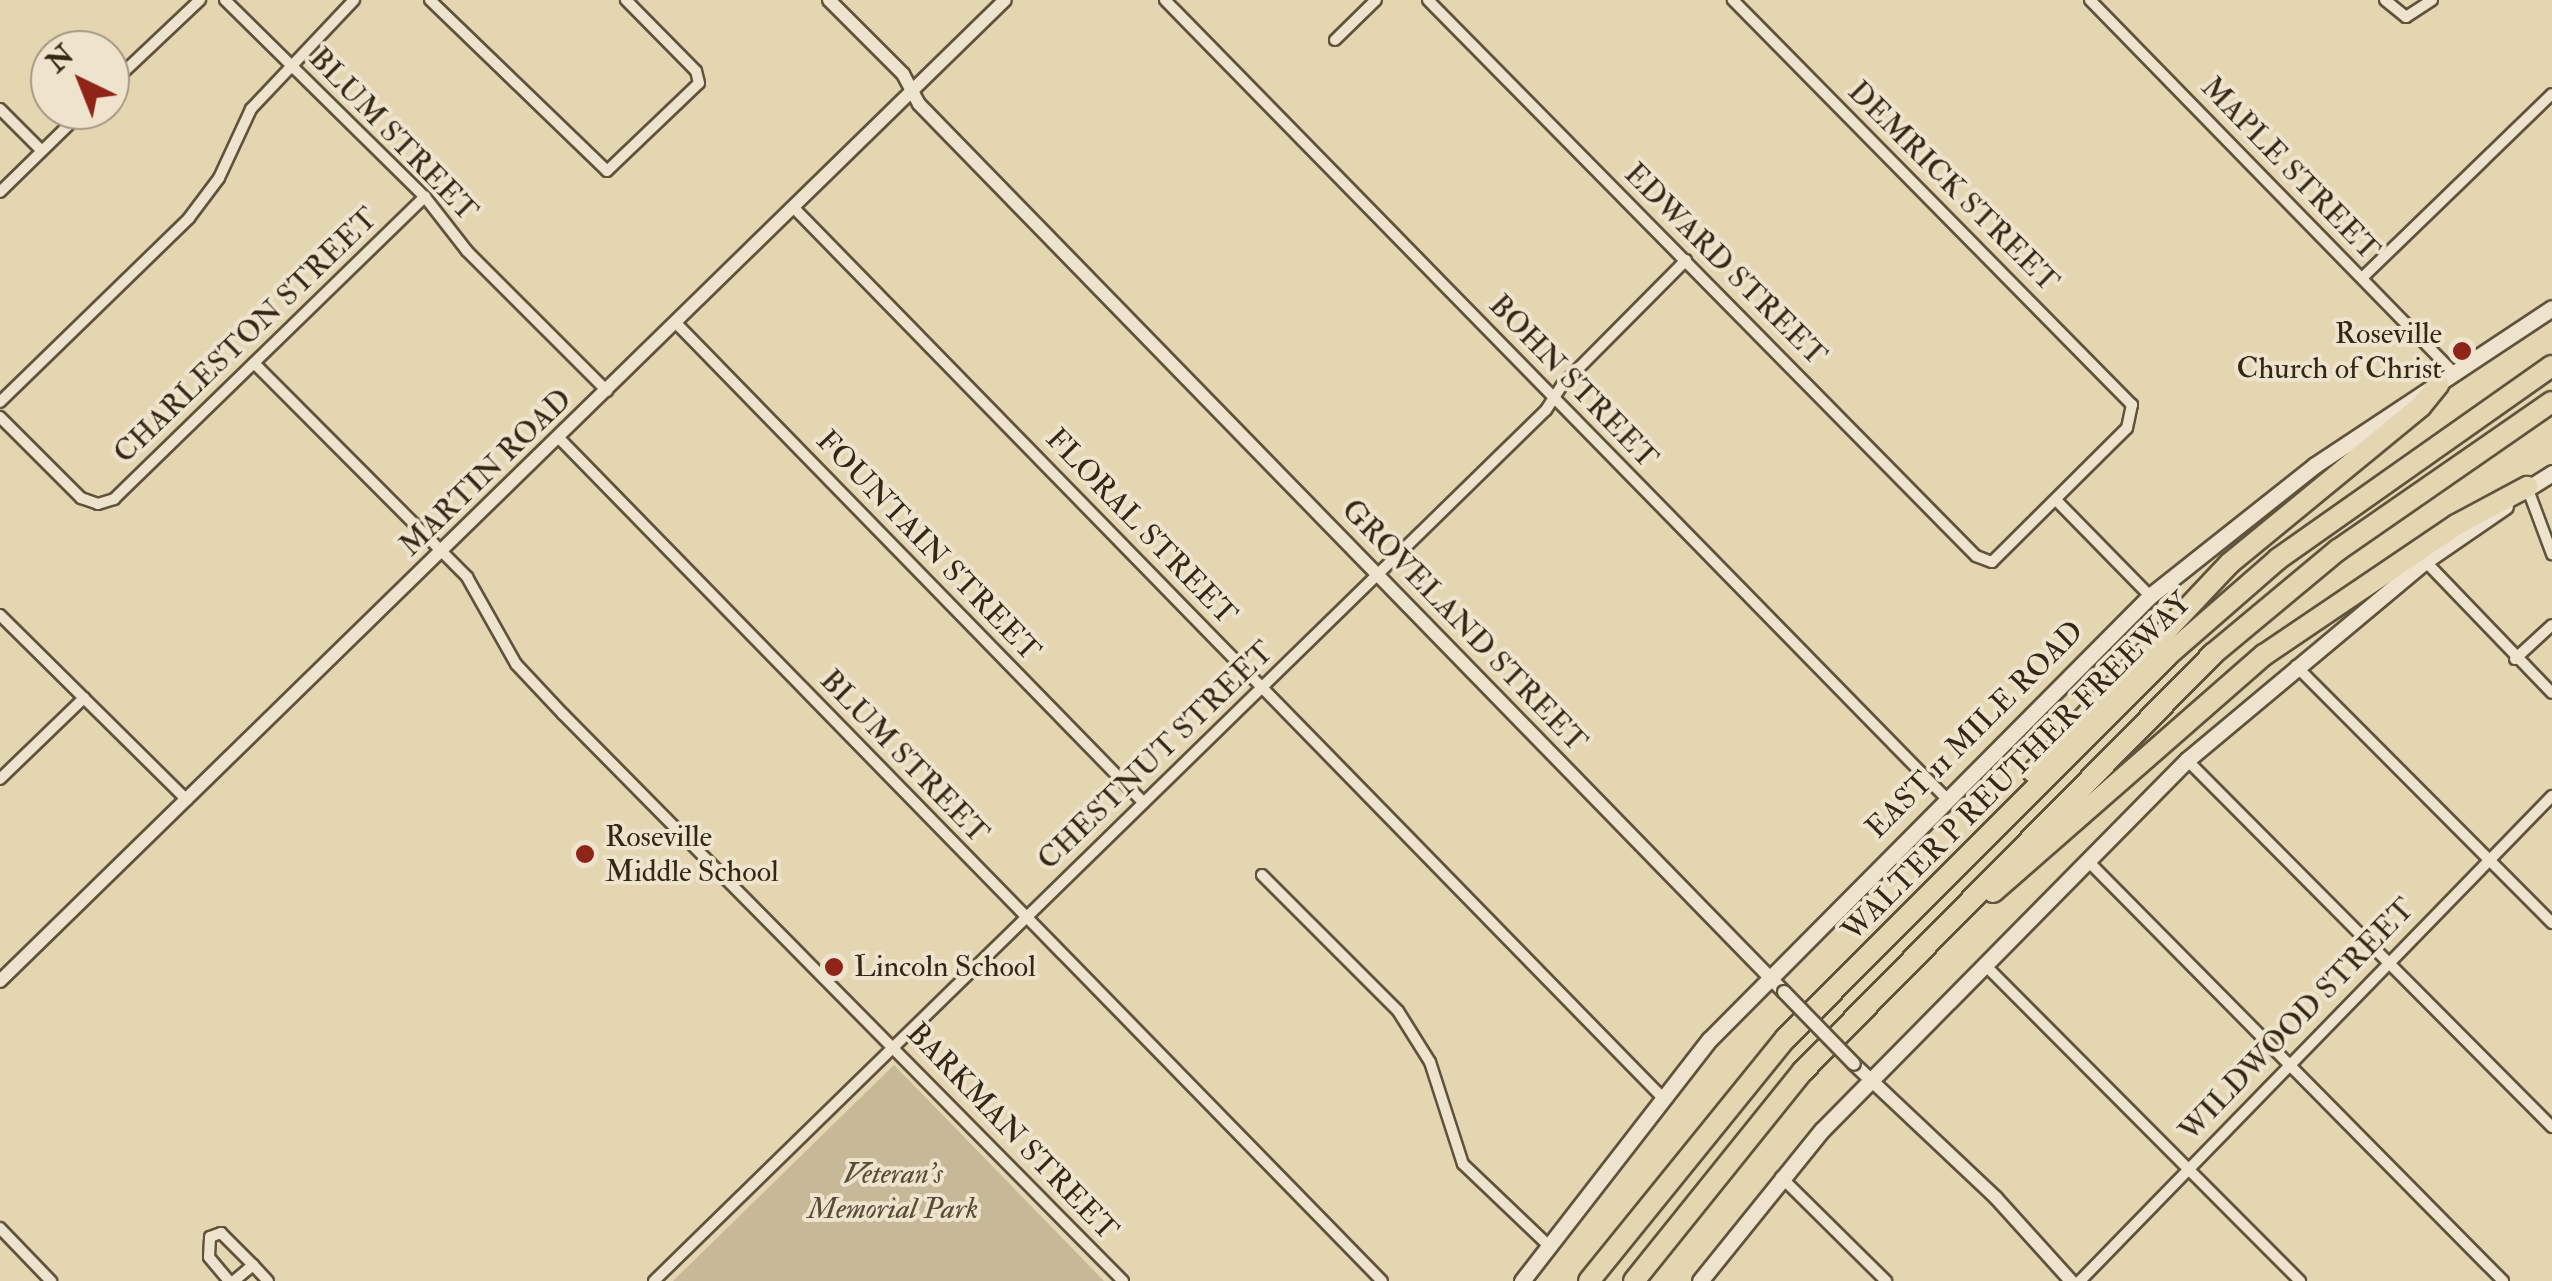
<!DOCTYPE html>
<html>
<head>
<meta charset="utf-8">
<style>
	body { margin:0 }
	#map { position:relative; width:2552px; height:1281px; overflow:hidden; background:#e5d6b2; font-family:"IM FELL Double Pica",serif }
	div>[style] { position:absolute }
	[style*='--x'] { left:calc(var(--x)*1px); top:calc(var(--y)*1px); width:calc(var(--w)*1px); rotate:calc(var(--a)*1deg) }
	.green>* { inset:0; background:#c7b897 }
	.roads { filter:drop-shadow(2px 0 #60533c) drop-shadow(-2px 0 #60533c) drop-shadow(0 2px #60533c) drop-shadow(0 -2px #60533c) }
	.minor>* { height:10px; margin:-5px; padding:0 5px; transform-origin:5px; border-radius:5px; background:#eee4cd }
	.tertiary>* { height:12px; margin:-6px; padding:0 6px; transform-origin:6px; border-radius:6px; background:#eee4cd }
	.secondary>* { height:15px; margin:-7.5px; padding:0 7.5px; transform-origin:7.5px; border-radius:7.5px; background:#eee4cd }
	.motorway>* { height:20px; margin:-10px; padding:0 10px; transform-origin:10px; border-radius:10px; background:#e5d6b2 }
	.bridges { filter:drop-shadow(2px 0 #60533c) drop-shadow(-2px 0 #60533c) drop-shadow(0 2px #60533c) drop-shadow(0 -2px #60533c) }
	.tertiary-bridge>* { height:12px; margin:-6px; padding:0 6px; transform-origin:6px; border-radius:6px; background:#eee4cd }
	.dots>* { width:28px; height:28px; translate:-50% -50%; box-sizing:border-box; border:5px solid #eee4cd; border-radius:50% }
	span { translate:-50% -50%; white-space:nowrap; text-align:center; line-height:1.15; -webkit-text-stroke:8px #eee4cd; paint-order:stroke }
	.street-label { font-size:30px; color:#342714 }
	.poi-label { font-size:30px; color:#342714 }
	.right { translate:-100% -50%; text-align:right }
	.left { translate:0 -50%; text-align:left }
	.park-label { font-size:30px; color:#594b35; font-style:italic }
	.north { position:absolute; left:30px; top:30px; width:100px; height:100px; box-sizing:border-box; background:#eee4cd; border:2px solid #a49883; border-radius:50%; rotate:317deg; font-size:28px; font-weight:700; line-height:40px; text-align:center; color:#342714 }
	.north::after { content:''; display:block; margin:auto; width:35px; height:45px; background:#8f2418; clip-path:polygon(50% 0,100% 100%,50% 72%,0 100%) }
</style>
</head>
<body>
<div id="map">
	<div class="green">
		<div style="clip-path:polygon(894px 1065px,1104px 1281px,673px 1281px)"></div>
	</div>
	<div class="roads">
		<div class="minor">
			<div style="--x:225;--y:0;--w:281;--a:44.6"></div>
			<div style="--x:425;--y:197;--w:68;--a:52.1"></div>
			<div style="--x:467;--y:251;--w:198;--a:45"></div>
			<div style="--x:430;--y:0;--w:246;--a:44"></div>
			<div style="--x:607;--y:171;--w:127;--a:-43.7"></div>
			<div style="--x:699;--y:83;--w:12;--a:-104"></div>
			<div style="--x:696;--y:71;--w:100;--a:-134.6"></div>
			<div style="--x:1165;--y:0;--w:1117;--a:45.62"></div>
			<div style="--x:1428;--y:0;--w:781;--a:45.42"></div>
			<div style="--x:1976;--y:556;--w:17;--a:21"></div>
			<div style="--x:1992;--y:562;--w:190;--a:-44.8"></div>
			<div style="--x:2127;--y:428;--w:24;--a:-78"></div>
			<div style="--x:2132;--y:405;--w:569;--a:-134.57"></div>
			<div style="--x:2090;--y:0;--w:521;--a:45.7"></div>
			<div style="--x:2385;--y:0;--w:27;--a:39"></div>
			<div style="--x:2406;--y:17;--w:31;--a:-33"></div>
			<div style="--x:1335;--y:40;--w:57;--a:-44.3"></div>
			<div style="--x:110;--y:85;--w:124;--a:-43.4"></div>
			<div style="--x:0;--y:109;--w:59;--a:45"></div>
			<div style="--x:0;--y:192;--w:117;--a:-44.3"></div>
			<div style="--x:795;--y:209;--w:1240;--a:45.69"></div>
			<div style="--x:2362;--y:278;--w:264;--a:-44.1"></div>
			<div style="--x:676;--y:323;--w:670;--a:45.73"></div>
			<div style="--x:254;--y:363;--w:302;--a:45.1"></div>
			<div style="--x:467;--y:577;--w:100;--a:60.6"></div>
			<div style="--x:516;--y:664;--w:69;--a:46.8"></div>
			<div style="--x:563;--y:714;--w:797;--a:45.36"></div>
			<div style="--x:0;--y:402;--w:264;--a:-44.2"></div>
			<div style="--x:189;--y:218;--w:50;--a:-53.1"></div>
			<div style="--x:219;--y:178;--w:76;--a:-65.1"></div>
			<div style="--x:251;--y:109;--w:150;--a:-46.6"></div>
			<div style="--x:0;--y:417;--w:115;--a:45"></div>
			<div style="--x:81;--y:498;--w:18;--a:19"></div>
			<div style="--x:98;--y:504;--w:17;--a:-17"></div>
			<div style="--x:114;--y:499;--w:434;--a:-44.2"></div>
			<div style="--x:559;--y:438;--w:1178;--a:45.69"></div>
			<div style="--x:2527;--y:487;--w:72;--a:69.5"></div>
			<div style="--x:2056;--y:500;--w:134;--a:45.6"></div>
			<div style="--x:2425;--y:561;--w:183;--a:46.1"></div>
			<div style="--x:0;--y:615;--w:263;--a:44.7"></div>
			<div style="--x:2515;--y:659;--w:50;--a:-42.6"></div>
			<div style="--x:2296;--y:666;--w:363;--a:45.1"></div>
			<div style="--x:2187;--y:760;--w:518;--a:45.16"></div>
			<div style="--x:0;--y:779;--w:117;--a:-44"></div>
			<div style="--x:2087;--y:860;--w:592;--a:45.34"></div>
			<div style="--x:1262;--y:875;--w:192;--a:45"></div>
			<div style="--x:1398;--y:1011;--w:60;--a:57.9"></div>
			<div style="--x:1430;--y:1062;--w:107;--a:72.1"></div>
			<div style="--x:1463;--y:1164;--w:119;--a:43.6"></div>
			<div style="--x:1984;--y:964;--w:448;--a:45.1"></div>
			<div style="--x:1781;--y:1177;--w:148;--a:44.7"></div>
			<div style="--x:0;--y:1228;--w:74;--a:46.1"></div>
			<div style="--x:229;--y:1281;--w:31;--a:-130"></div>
			<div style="--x:209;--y:1257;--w:20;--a:-87"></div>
			<div style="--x:210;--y:1237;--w:12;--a:-20"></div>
			<div style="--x:221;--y:1233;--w:45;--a:45"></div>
			<div style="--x:234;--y:1281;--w:25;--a:-40"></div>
			<div style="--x:253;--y:1265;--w:22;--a:47"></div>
			<div style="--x:654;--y:1281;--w:1247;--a:-44.32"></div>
			<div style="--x:1546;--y:410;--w:30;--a:-57"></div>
			<div style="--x:1562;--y:385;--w:176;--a:-45.2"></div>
			<div style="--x:2080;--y:1281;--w:677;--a:-45.78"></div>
		</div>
		<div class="tertiary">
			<div style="--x:829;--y:0;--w:105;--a:45"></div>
			<div style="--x:903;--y:74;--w:34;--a:62"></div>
			<div style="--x:919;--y:104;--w:1240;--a:45.75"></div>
			<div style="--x:0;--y:981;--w:1404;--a:-44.31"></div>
			<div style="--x:1854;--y:1064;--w:195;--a:43.3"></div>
			<div style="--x:1996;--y:1198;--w:112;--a:47.9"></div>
		</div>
		<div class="secondary">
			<div style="--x:2522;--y:492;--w:36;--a:-32"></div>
			<div style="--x:1522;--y:1281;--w:306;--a:-52.2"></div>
			<div style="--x:1710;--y:1039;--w:624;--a:-45.19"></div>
			<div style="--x:2150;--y:596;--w:211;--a:-38.4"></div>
			<div style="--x:2315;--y:465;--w:284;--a:-33.5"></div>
			<div style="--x:1700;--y:1281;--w:194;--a:-51.1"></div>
			<div style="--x:1822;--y:1130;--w:520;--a:-45.39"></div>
			<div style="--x:2187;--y:760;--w:310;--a:-39.9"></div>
			<div style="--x:2425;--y:561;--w:97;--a:-34.5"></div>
		</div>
		<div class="motorway">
			<div style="--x:2033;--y:772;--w:287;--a:-46.7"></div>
			<div style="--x:2230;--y:563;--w:247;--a:-39.4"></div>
			<div style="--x:2421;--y:406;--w:28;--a:-51"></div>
			<div style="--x:1993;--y:892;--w:360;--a:-41.2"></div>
			<div style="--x:2264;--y:655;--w:232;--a:-34.1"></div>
			<div style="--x:2456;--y:525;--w:81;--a:-28.2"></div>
			<div style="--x:1589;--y:1281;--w:313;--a:-51"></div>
			<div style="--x:1786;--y:1038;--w:540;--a:-45.08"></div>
			<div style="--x:2167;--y:656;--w:147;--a:-41.1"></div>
			<div style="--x:2278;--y:559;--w:335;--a:-35.2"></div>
			<div style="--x:1634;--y:1281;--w:270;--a:-51.2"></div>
			<div style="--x:1803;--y:1071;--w:585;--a:-45.48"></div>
			<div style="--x:2213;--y:654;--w:163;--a:-39.8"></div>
			<div style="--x:2338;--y:550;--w:260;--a:-34.7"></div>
		</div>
	</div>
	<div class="bridges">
		<div class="tertiary-bridge">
			<div style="--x:1784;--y:992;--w:100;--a:45.8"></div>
		</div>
	</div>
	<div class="dots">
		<div style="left:2462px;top:351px;background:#8f2418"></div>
		<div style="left:585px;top:854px;background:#8f2418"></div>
		<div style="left:834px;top:967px;background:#8f2418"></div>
	</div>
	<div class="street-label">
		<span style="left:393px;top:135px;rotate:46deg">BLUM STREET</span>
		<span style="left:2290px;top:169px;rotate:46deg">MAPLE STREET</span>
		<span style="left:1953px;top:187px;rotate:45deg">DEMRICK STREET</span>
		<span style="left:1725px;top:265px;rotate:45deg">EDWARD STREET</span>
		<span style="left:246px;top:336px;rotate:-44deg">CHARLESTON STREET</span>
		<span style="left:1573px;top:382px;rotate:46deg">BOHN STREET</span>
		<span style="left:486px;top:473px;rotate:-44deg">MARTIN ROAD</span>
		<span style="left:1141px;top:527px;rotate:46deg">FLORAL STREET</span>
		<span style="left:928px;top:546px;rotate:46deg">FOUNTAIN STREET</span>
		<span style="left:1464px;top:626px;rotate:46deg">GROVELAND STREET</span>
		<span style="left:1975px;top:730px;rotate:-45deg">EAST 11 MILE ROAD</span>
		<span style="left:1156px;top:756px;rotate:-44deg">CHESTNUT STREET</span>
		<span style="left:904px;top:757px;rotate:46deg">BLUM STREET</span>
		<span style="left:2017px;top:767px;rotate:-45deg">WALTER P REUTHER FREEWAY</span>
		<span style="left:2297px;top:1020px;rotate:-46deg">WILDWOOD STREET</span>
		<span style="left:1012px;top:1132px;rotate:46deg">BARKMAN STREET</span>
	</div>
	<div class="poi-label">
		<span class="right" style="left:2442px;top:351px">Roseville<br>Church of Christ</span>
		<span class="left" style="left:605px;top:854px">Roseville<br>Middle School</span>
		<span class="left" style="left:854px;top:967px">Lincoln School</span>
	</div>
	<div class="park-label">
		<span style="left:893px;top:1191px">Veteran's<br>Memorial Park</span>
	</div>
	<div class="north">N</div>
</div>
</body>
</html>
